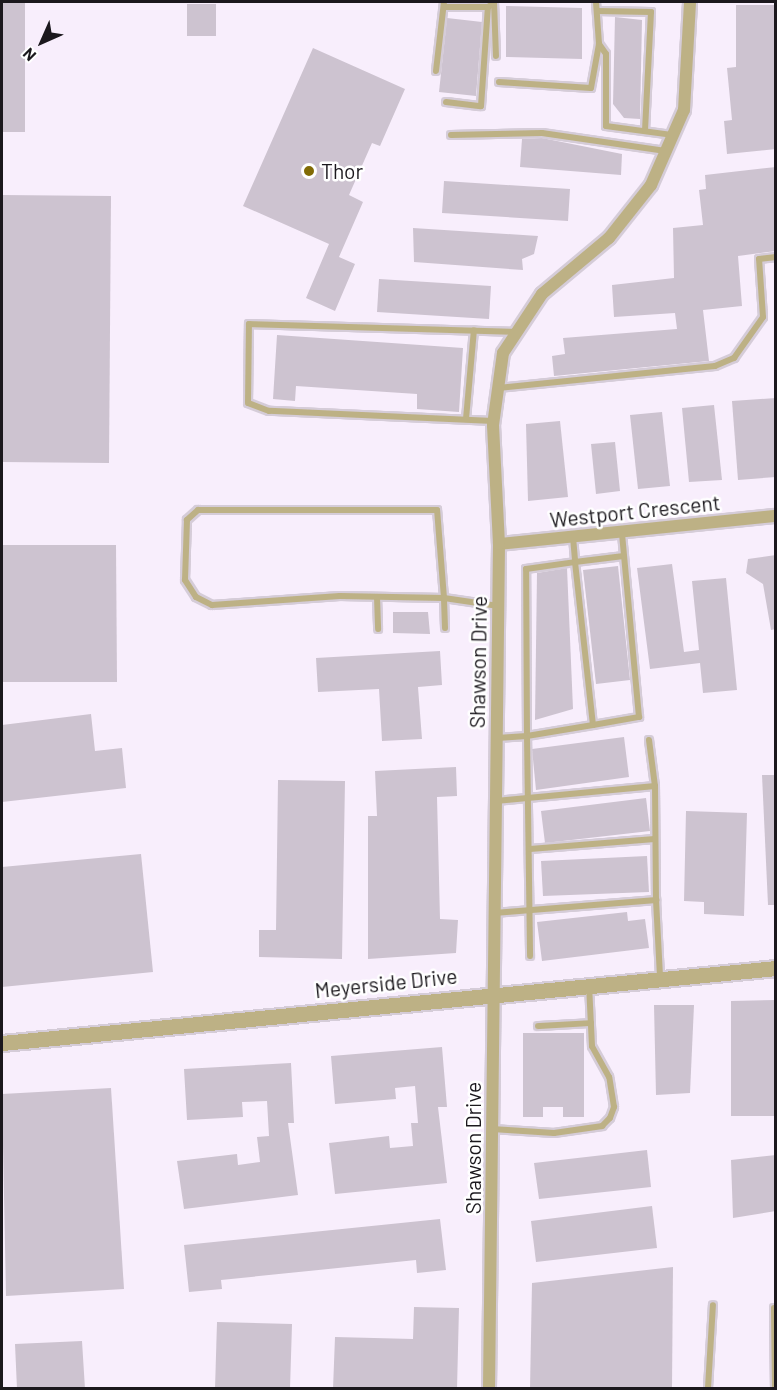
<!DOCTYPE html>
<html>
<head>
<meta charset="utf-8">
<style>
	body { margin:0 }
	#map { position:relative; width:777px; height:1390px; overflow:hidden; background:#f8eefc; font-family:Barlow,sans-serif }
	div>[style] { position:absolute }
	[style*='--x'] { left:calc(var(--x)*1px); top:calc(var(--y)*1px); width:calc(var(--w)*1px); rotate:calc(var(--a)*1deg) }
	.building>* { inset:0; background:#cdc3d0 }
	.roads { filter:drop-shadow(2px 0 #d5ccd8) drop-shadow(-2px 0 #d5ccd8) drop-shadow(0 2px #d5ccd8) drop-shadow(0 -2px #d5ccd8) }
	.service>* { height:6px; margin:-3px; padding:0 3px; transform-origin:3px; border-radius:3px; background:#bdb185 }
	.minor>* { height:12px; margin:-6px; padding:0 6px; transform-origin:6px; border-radius:6px; background:#bdb185 }
	.tertiary>* { height:15px; margin:-7.5px; padding:0 7.5px; transform-origin:7.5px; border-radius:7.5px; background:#bdb185 }
	.dots>* { width:16px; height:16px; translate:-50% -50%; box-sizing:border-box; border:3px solid #fff; border-radius:50% }
	span { translate:-50% -50%; white-space:nowrap; text-align:center; line-height:1.15; -webkit-text-stroke:5px #fff; paint-order:stroke }
	.poi-label { font-size:21px; color:#1b181d }
	.left { translate:0 -50%; text-align:left }
	.street-label { font-size:21px; color:#1b181d }
	.frame { position:absolute; inset:0; border:3px solid #1b181d; pointer-events:none }
	.north { position:absolute; left:12px; top:12px; width:60px; height:60px; -webkit-text-stroke:4px #fff; paint-order:stroke; rotate:225deg; font-size:16px; font-weight:700; line-height:24px; text-align:center; color:#1b181d }
	.north::after { content:''; display:block; margin:auto; width:21px; height:27px; background:#1b181d; clip-path:polygon(50% 0,100% 100%,50% 72%,0 100%) }
</style>
</head>
<body>
<div id="map">
	<div class="building">
		<div style="clip-path:polygon(2px 2px,25px 2px,25px 132px,2px 132px)"></div>
		<div style="clip-path:polygon(187px 4px,216px 4px,216px 36px,187px 36px)"></div>
		<div style="clip-path:polygon(736px 5px,776px 5px,776px 149px,727px 154px,724px 121px,732px 120px,727px 68px,736px 67px)"></div>
		<div style="clip-path:polygon(506px 6px,582px 8px,582px 59px,506px 57px)"></div>
		<div style="clip-path:polygon(615px 17px,642px 20px,640px 119px,624px 118px,613px 104px)"></div>
		<div style="clip-path:polygon(447px 18px,482px 22px,476px 96px,439px 92px)"></div>
		<div style="clip-path:polygon(313px 48px,405px 89px,380px 146px,372px 143px,349px 195px,363px 202px,339px 257px,355px 264px,335px 311px,306px 298px,329px 244px,243px 206px)"></div>
		<div style="clip-path:polygon(542px 138px,622px 154px,621px 175px,520px 167px,522px 139px)"></div>
		<div style="clip-path:polygon(776px 167px,776px 251px,738px 256px,742px 306px,703px 310px,709px 361px,554px 376px,552px 356px,565px 354px,563px 338px,677px 329px,675px 313px,614px 317px,612px 285px,674px 278px,673px 228px,703px 225px,699px 190px,706px 189px,705px 175px)"></div>
		<div style="clip-path:polygon(444px 181px,570px 189px,568px 221px,442px 213px)"></div>
		<div style="clip-path:polygon(2px 195px,111px 196px,109px 463px,2px 462px)"></div>
		<div style="clip-path:polygon(413px 228px,538px 236px,534px 254px,522px 259px,523px 270px,414px 262px)"></div>
		<div style="clip-path:polygon(379px 279px,491px 286px,489px 319px,377px 312px)"></div>
		<div style="clip-path:polygon(277px 335px,463px 348px,459px 412px,417px 409px,417px 394px,296px 386px,295px 401px,273px 399px)"></div>
		<div style="clip-path:polygon(776px 398px,776px 477px,738px 480px,732px 401px)"></div>
		<div style="clip-path:polygon(714px 405px,722px 480px,689px 482px,682px 408px)"></div>
		<div style="clip-path:polygon(662px 412px,670px 486px,638px 489px,630px 415px)"></div>
		<div style="clip-path:polygon(560px 421px,568px 497px,528px 501px,526px 424px)"></div>
		<div style="clip-path:polygon(615px 442px,620px 491px,596px 494px,591px 444px)"></div>
		<div style="clip-path:polygon(2px 545px,116px 545px,117px 682px,2px 682px)"></div>
		<div style="clip-path:polygon(776px 555px,776px 629px,771px 630px,763px 584px,746px 573px,748px 559px)"></div>
		<div style="clip-path:polygon(672px 564px,684px 652px,699px 650px,692px 581px,726px 578px,737px 690px,703px 693px,700px 663px,650px 669px,637px 568px)"></div>
		<div style="clip-path:polygon(618px 566px,630px 680px,596px 684px,583px 570px)"></div>
		<div style="clip-path:polygon(567px 568px,573px 709px,535px 720px,537px 573px)"></div>
		<div style="clip-path:polygon(393px 612px,428px 612px,430px 634px,393px 633px)"></div>
		<div style="clip-path:polygon(440px 651px,442px 685px,418px 687px,422px 739px,382px 741px,379px 689px,318px 692px,316px 658px)"></div>
		<div style="clip-path:polygon(91px 714px,95px 751px,122px 748px,126px 788px,2px 802px,2px 725px)"></div>
		<div style="clip-path:polygon(624px 737px,629px 777px,536px 790px,532px 749px)"></div>
		<div style="clip-path:polygon(456px 767px,457px 796px,437px 797px,440px 919px,458px 920px,456px 953px,368px 959px,368px 816px,377px 816px,375px 771px)"></div>
		<div style="clip-path:polygon(762px 775px,776px 775px,776px 905px,768px 905px)"></div>
		<div style="clip-path:polygon(278px 780px,345px 781px,342px 959px,259px 957px,259px 930px,276px 930px)"></div>
		<div style="clip-path:polygon(646px 798px,650px 831px,545px 843px,541px 811px)"></div>
		<div style="clip-path:polygon(686px 811px,747px 813px,744px 916px,704px 914px,704px 902px,684px 901px)"></div>
		<div style="clip-path:polygon(141px 854px,153px 972px,2px 987px,2px 867px)"></div>
		<div style="clip-path:polygon(647px 856px,649px 892px,543px 896px,541px 861px)"></div>
		<div style="clip-path:polygon(627px 912px,628px 921px,645px 919px,649px 948px,542px 961px,537px 922px)"></div>
		<div style="clip-path:polygon(776px 1000px,776px 1116px,731px 1116px,731px 1001px)"></div>
		<div style="clip-path:polygon(654px 1005px,694px 1005px,690px 1093px,656px 1095px)"></div>
		<div style="clip-path:polygon(523px 1033px,584px 1033px,584px 1117px,563px 1117px,563px 1107px,543px 1107px,543px 1117px,523px 1117px)"></div>
		<div style="clip-path:polygon(442px 1047px,447px 1107px,438px 1107px,447px 1183px,335px 1194px,329px 1143px,389px 1136px,390px 1148px,413px 1146px,411px 1123px,418px 1123px,415px 1086px,395px 1088px,396px 1099px,335px 1104px,331px 1056px)"></div>
		<div style="clip-path:polygon(291px 1063px,294px 1123px,288px 1123px,298px 1195px,184px 1209px,177px 1161px,237px 1154px,238px 1165px,260px 1162px,257px 1137px,269px 1136px,267px 1101px,242px 1102px,243px 1117px,187px 1120px,184px 1069px)"></div>
		<div style="clip-path:polygon(111px 1088px,124px 1289px,6px 1296px,2px 1094px)"></div>
		<div style="clip-path:polygon(647px 1150px,651px 1187px,539px 1199px,534px 1163px)"></div>
		<div style="clip-path:polygon(776px 1155px,776px 1211px,733px 1218px,731px 1160px)"></div>
		<div style="clip-path:polygon(652px 1206px,657px 1248px,536px 1262px,531px 1221px)"></div>
		<div style="clip-path:polygon(440px 1219px,446px 1270px,417px 1273px,416px 1260px,221px 1280px,222px 1289px,189px 1292px,184px 1245px)"></div>
		<div style="clip-path:polygon(673px 1267px,672px 1389px,530px 1389px,532px 1283px)"></div>
		<div style="clip-path:polygon(414px 1307px,459px 1308px,457px 1389px,333px 1389px,335px 1337px,413px 1339px)"></div>
		<div style="clip-path:polygon(217px 1322px,292px 1324px,290px 1389px,215px 1389px)"></div>
		<div style="clip-path:polygon(82px 1341px,85px 1389px,17px 1389px,15px 1344px)"></div>
	</div>
	<div class="roads">
		<div class="service">
			<div style="--x:494;--y:2;--w:54;--a:87.9"></div>
			<div style="--x:596;--y:2;--w:42;--a:85.9"></div>
			<div style="--x:599;--y:44;--w:12;--a:55"></div>
			<div style="--x:606;--y:54;--w:72;--a:90"></div>
			<div style="--x:606;--y:126;--w:68;--a:7.7"></div>
			<div style="--x:444;--y:7;--w:44;--a:0"></div>
			<div style="--x:597;--y:11;--w:54;--a:1.1"></div>
			<div style="--x:651;--y:12;--w:118;--a:92.9"></div>
			<div style="--x:436;--y:71;--w:69;--a:-83.4"></div>
			<div style="--x:499;--y:82;--w:92;--a:3.7"></div>
			<div style="--x:591;--y:88;--w:45;--a:-79.7"></div>
			<div style="--x:446;--y:102;--w:35;--a:7"></div>
			<div style="--x:481;--y:106;--w:99;--a:-86"></div>
			<div style="--x:488;--y:7;--w:7;--a:-34"></div>
			<div style="--x:451;--y:135;--w:91;--a:-1.3"></div>
			<div style="--x:542;--y:133;--w:125;--a:8.3"></div>
			<div style="--x:498;--y:388;--w:218;--a:-5.8"></div>
			<div style="--x:715;--y:366;--w:21;--a:-23"></div>
			<div style="--x:734;--y:358;--w:50;--a:-54.7"></div>
			<div style="--x:763;--y:317;--w:58;--a:-93.9"></div>
			<div style="--x:759;--y:259;--w:17;--a:-7"></div>
			<div style="--x:466;--y:419;--w:89;--a:-84.9"></div>
			<div style="--x:493;--y:421;--w:224;--a:-177.4"></div>
			<div style="--x:269;--y:411;--w:22;--a:-159"></div>
			<div style="--x:248;--y:403;--w:79;--a:-89.3"></div>
			<div style="--x:249;--y:324;--w:267;--a:1.7"></div>
			<div style="--x:573;--y:537;--w:25;--a:85"></div>
			<div style="--x:575;--y:562;--w:164;--a:83.7"></div>
			<div style="--x:593;--y:725;--w:67;--a:170.5"></div>
			<div style="--x:527;--y:736;--w:167;--a:-90.3"></div>
			<div style="--x:526;--y:569;--w:49;--a:-8.1"></div>
			<div style="--x:575;--y:562;--w:49;--a:-7"></div>
			<div style="--x:377;--y:597;--w:32;--a:88"></div>
			<div style="--x:445;--y:628;--w:30;--a:-92"></div>
			<div style="--x:444;--y:598;--w:88;--a:-94.5"></div>
			<div style="--x:437;--y:510;--w:239;--a:180"></div>
			<div style="--x:198;--y:510;--w:15;--a:138"></div>
			<div style="--x:187;--y:520;--w:60;--a:91.9"></div>
			<div style="--x:185;--y:580;--w:20;--a:57"></div>
			<div style="--x:196;--y:597;--w:18;--a:27"></div>
			<div style="--x:212;--y:605;--w:128;--a:-4"></div>
			<div style="--x:340;--y:596;--w:104;--a:1.1"></div>
			<div style="--x:444;--y:598;--w:55;--a:8.4"></div>
			<div style="--x:593;--y:725;--w:47;--a:-9.9"></div>
			<div style="--x:639;--y:717;--w:186;--a:-95.3"></div>
			<div style="--x:497;--y:738;--w:30;--a:-4"></div>
			<div style="--x:527;--y:736;--w:220;--a:89.2"></div>
			<div style="--x:649;--y:740;--w:46;--a:82.6"></div>
			<div style="--x:530;--y:849;--w:125;--a:-4.6"></div>
			<div style="--x:656;--y:900;--w:77;--a:87"></div>
			<div style="--x:494;--y:913;--w:163;--a:-4.6"></div>
			<div style="--x:656;--y:900;--w:114;--a:-90.5"></div>
			<div style="--x:655;--y:786;--w:160;--a:174.6"></div>
			<div style="--x:538;--y:1026;--w:53;--a:-3.2"></div>
			<div style="--x:492;--y:1129;--w:62;--a:3.7"></div>
			<div style="--x:554;--y:1133;--w:49;--a:-8.3"></div>
			<div style="--x:602;--y:1126;--w:11;--a:-45"></div>
			<div style="--x:610;--y:1118;--w:12;--a:-70"></div>
			<div style="--x:614;--y:1107;--w:30;--a:-99"></div>
			<div style="--x:609;--y:1077;--w:35;--a:-119"></div>
			<div style="--x:592;--y:1046;--w:61;--a:-92.8"></div>
			<div style="--x:774;--y:1308;--w:80;--a:89.3"></div>
			<div style="--x:708;--y:1388;--w:83;--a:-86.6"></div>
		</div>
		<div class="minor">
			<div style="--x:499;--y:544;--w:278;--a:-5.8"></div>
			<div style="--x:489;--y:1388;--w:844;--a:-89.32"></div>
			<div style="--x:499;--y:544;--w:119;--a:-92.9"></div>
			<div style="--x:493;--y:425;--w:73;--a:-82.1"></div>
			<div style="--x:503;--y:353;--w:71;--a:-56.5"></div>
			<div style="--x:542;--y:294;--w:87;--a:-39.9"></div>
			<div style="--x:609;--y:238;--w:68;--a:-51.6"></div>
			<div style="--x:651;--y:185;--w:82;--a:-66.3"></div>
			<div style="--x:684;--y:110;--w:108;--a:-86.8"></div>
		</div>
		<div class="tertiary">
			<div style="--x:2;--y:1043;--w:778;--a:-5.53"></div>
		</div>
	</div>
	<div class="dots">
		<div style="left:309px;top:171px;background:#816b05"></div>
	</div>
	<div class="poi-label">
		<span class="left" style="left:321px;top:171px">Thor</span>
	</div>
	<div class="street-label">
		<span style="left:635px;top:511px;rotate:-6deg">Westport Crescent</span>
		<span style="left:478px;top:662px;rotate:-89deg">Shawson Drive</span>
		<span style="left:386px;top:983px;rotate:-6deg">Meyerside Drive</span>
		<span style="left:473px;top:1148px;rotate:-90deg">Shawson Drive</span>
	</div>
	<div class="frame"></div>
	<div class="north">N</div>
</div>
</body>
</html>
